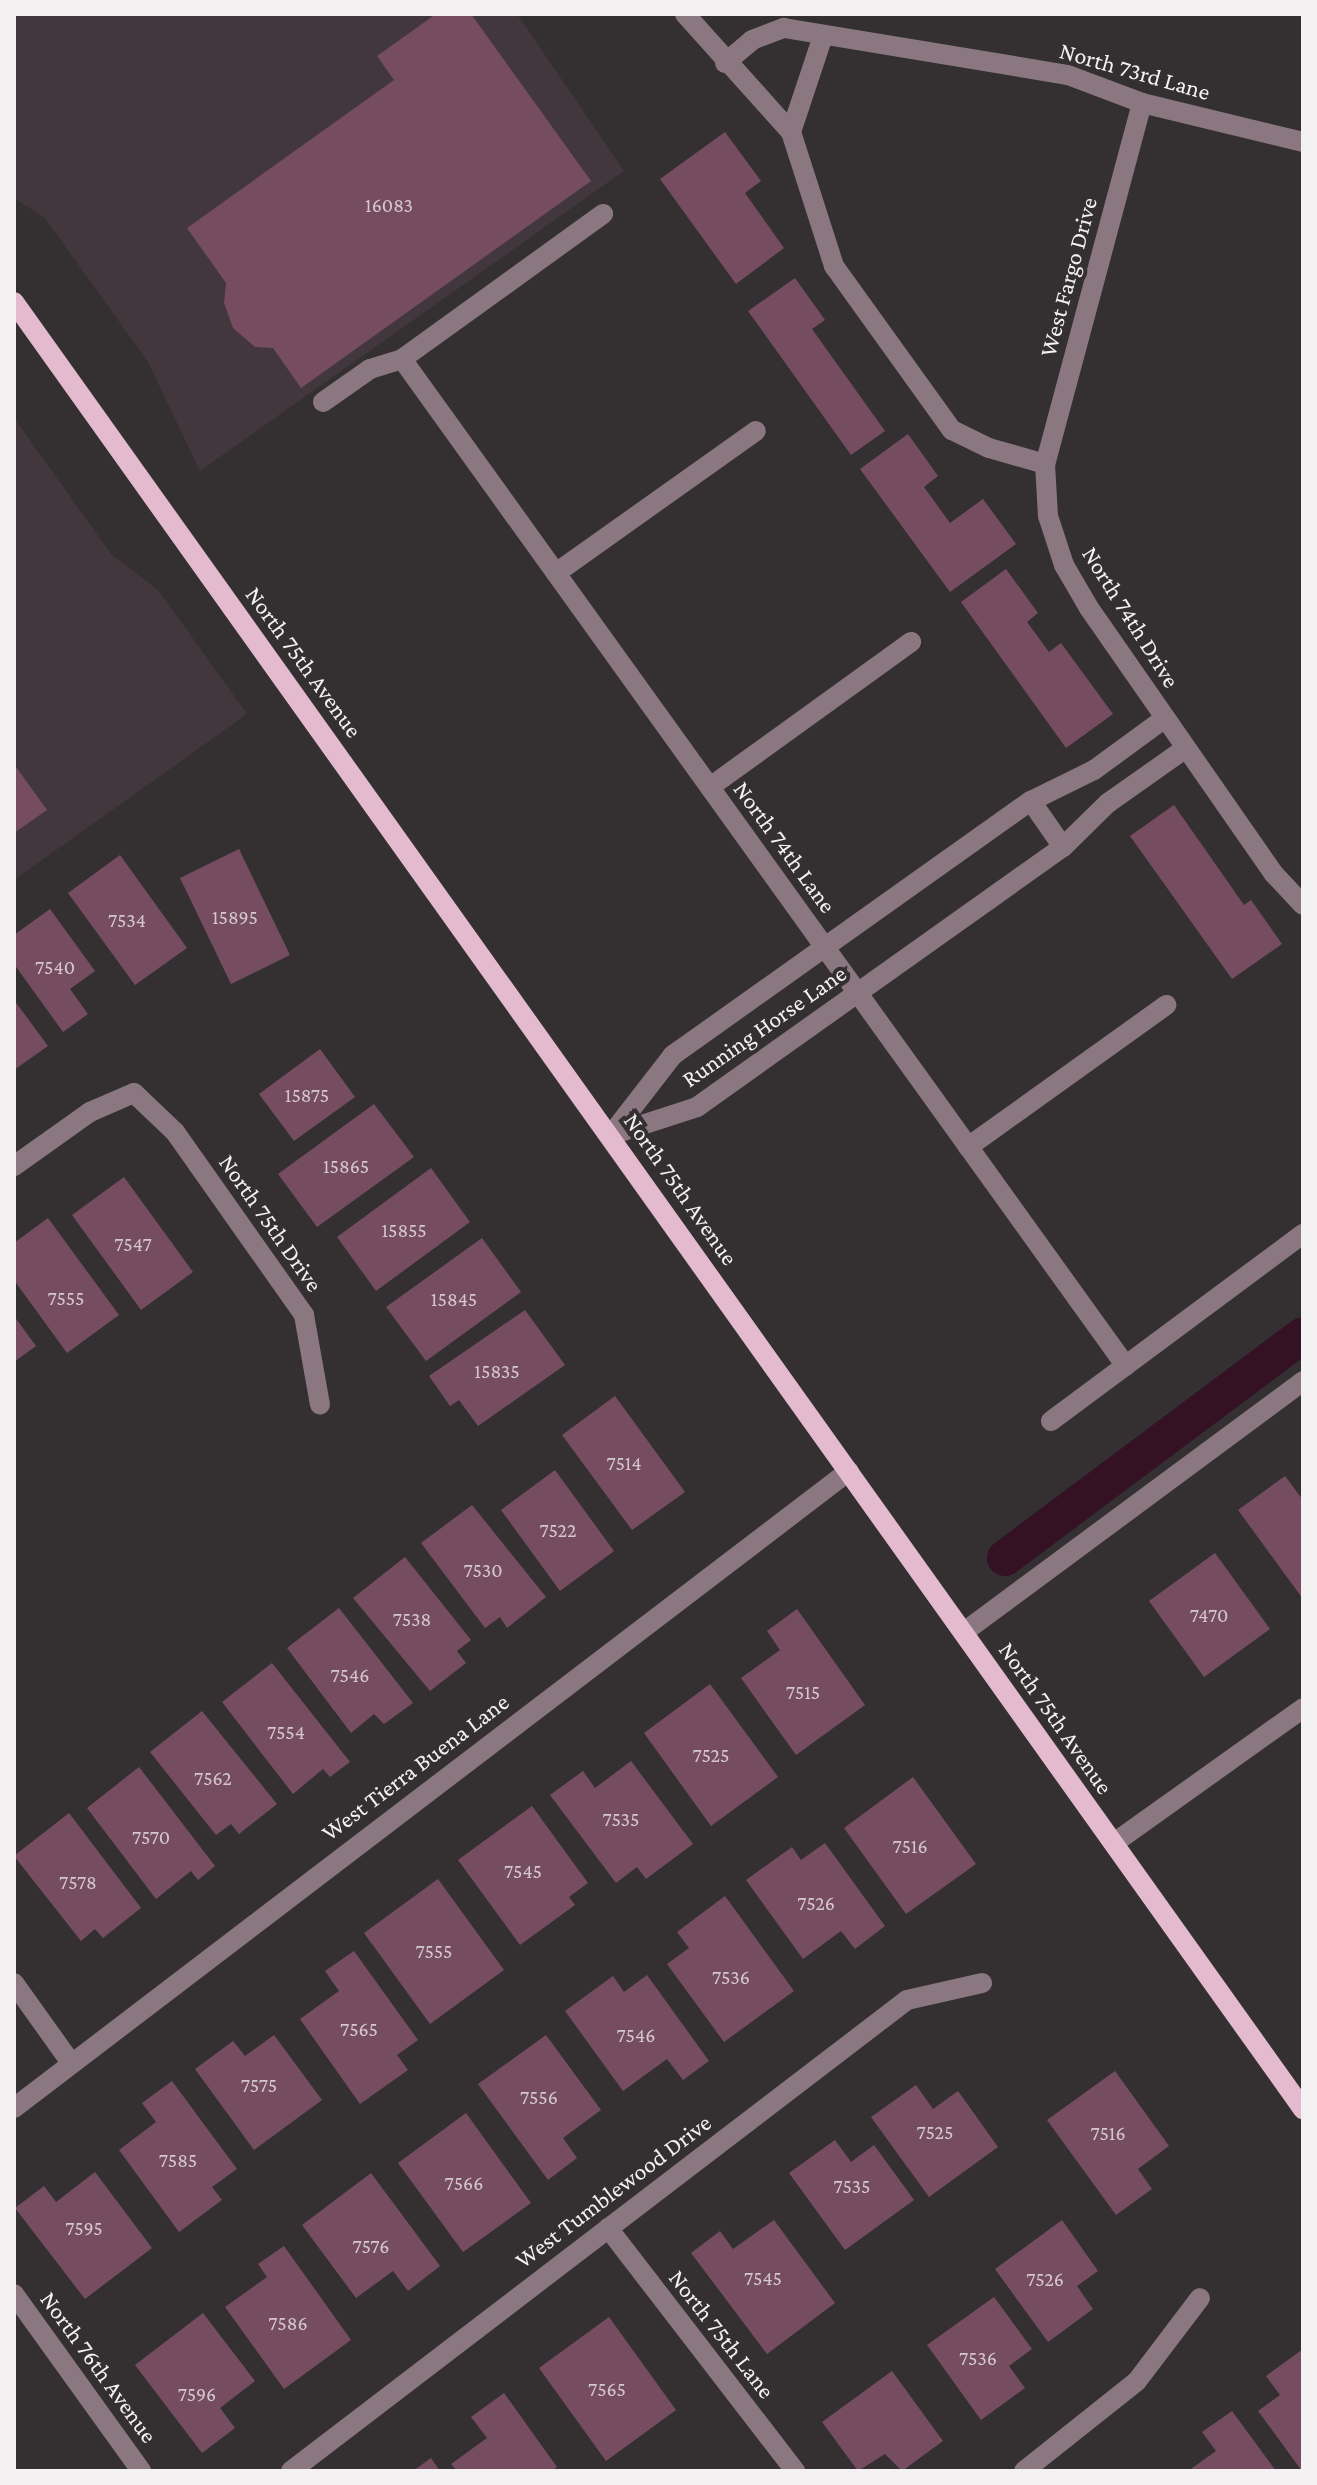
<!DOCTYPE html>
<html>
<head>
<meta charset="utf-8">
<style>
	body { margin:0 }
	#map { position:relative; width:1317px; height:2485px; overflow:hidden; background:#343032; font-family:"Crimson Pro",serif }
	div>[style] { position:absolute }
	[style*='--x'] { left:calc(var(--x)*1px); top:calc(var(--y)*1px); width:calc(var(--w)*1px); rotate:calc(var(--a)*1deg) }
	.built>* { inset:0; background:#42373c }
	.canal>* { height:36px; margin:-18px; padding:0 18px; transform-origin:18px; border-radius:18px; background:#341124 }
	.building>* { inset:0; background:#764d60 }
	.minor>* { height:20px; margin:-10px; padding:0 10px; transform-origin:10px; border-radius:10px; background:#8b7780 }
	.major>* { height:20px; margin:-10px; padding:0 10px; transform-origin:10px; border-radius:10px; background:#e4bbce }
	span { translate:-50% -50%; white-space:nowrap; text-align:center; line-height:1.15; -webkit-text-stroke:8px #343032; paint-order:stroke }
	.number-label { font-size:20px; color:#d4c8ce }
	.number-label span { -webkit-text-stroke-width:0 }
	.street-label { font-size:24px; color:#f4f1f2 }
	.frame { position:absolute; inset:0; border:16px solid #f4f1f2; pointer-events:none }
</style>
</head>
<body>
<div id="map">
	<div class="built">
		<div style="clip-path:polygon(14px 14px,517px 14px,624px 171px,200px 471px,148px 362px,45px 218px,14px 198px)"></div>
		<div style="clip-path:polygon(14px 418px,111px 554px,159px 591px,247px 714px,14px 880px)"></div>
	</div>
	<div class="canal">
		<div style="--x:1005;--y:1558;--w:372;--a:-36.8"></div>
	</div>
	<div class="building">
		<div style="clip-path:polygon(436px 14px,471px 14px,591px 181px,301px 388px,273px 348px,255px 347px,233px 328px,224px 303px,226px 283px,187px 228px,394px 80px,377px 56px)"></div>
		<div style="clip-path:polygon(725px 132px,761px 181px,745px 193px,784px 248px,736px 284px,660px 179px)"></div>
		<div style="clip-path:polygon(795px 278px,825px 320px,812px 329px,885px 431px,851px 455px,748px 311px)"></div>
		<div style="clip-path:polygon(908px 434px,938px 476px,924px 487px,950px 523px,983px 499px,1016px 544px,950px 592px,860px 469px)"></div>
		<div style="clip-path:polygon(1006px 569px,1038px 613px,1027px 622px,1049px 652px,1061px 643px,1113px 714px,1066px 748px,961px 602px)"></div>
		<div style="clip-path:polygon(14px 764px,47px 810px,14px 833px)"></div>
		<div style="clip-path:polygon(1174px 805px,1244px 905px,1251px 900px,1282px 944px,1232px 979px,1130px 836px)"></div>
		<div style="clip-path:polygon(239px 849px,290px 955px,231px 984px,180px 878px)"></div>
		<div style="clip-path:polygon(120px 855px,187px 948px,135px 985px,68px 893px)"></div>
		<div style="clip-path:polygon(50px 909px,95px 971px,70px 989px,88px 1014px,63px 1032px,14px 964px,14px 935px)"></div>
		<div style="clip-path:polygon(14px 1000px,48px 1046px,14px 1070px)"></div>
		<div style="clip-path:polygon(320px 1049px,355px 1097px,294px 1141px,259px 1094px)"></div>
		<div style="clip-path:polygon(374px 1104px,414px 1157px,317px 1227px,278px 1174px)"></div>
		<div style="clip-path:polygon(431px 1168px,470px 1222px,376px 1291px,337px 1237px)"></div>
		<div style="clip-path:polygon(124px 1177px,193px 1272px,141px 1310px,72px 1215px)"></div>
		<div style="clip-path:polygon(48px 1218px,119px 1315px,67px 1353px,14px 1280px,14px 1243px)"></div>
		<div style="clip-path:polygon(482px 1238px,521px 1292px,426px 1361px,386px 1307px)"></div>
		<div style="clip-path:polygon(525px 1310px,565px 1365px,478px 1426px,459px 1400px,450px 1406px,429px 1376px)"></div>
		<div style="clip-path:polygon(14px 1316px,36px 1346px,14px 1362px)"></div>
		<div style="clip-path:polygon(615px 1396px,685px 1492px,632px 1530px,562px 1435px)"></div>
		<div style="clip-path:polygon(555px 1470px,614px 1551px,560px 1591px,501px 1510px)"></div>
		<div style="clip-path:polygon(1285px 1476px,1303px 1500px,1303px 1599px,1238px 1510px)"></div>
		<div style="clip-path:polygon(472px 1505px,546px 1597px,507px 1628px,500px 1617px,485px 1628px,421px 1543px)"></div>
		<div style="clip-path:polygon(1215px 1553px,1270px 1629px,1204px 1677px,1149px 1601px)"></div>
		<div style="clip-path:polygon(405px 1557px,471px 1640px,457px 1651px,466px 1663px,430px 1691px,353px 1598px)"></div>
		<div style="clip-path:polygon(339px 1608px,413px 1703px,384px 1724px,374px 1714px,351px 1733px,287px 1648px)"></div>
		<div style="clip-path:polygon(797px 1609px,865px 1705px,796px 1755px,741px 1678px,780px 1650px,767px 1631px)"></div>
		<div style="clip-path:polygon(272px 1663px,350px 1762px,330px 1777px,323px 1769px,293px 1794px,222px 1702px)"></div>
		<div style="clip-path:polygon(710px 1684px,778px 1777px,711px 1826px,644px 1733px)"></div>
		<div style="clip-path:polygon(202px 1711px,277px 1804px,239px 1834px,231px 1824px,216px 1835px,150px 1752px)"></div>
		<div style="clip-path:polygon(631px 1761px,693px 1844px,646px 1879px,637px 1867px,616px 1883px,550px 1795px,583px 1771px,595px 1788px)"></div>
		<div style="clip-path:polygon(139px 1767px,215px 1866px,198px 1880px,191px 1871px,156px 1899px,87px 1808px)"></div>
		<div style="clip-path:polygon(913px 1777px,976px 1864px,906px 1914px,844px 1828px)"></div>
		<div style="clip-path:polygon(532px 1806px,588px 1883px,569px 1897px,575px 1905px,520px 1945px,458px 1860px)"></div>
		<div style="clip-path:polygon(69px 1813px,141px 1908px,103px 1938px,95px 1929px,81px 1941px,14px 1856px)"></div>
		<div style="clip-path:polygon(825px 1843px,885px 1926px,855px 1949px,841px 1931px,803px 1959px,746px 1880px,792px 1847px,801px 1860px)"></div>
		<div style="clip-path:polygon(438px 1879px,504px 1970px,430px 2024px,364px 1933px)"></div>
		<div style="clip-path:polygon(725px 1896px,794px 1991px,724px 2042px,667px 1964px,689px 1948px,677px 1932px)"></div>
		<div style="clip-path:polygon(354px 1951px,418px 2040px,397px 2055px,408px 2070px,360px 2104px,300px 2019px,339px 1991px,325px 1971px)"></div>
		<div style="clip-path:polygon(647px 1975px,709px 2061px,683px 2080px,667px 2059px,623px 2091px,565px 2011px,613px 1976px,624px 1992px)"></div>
		<div style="clip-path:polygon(274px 2035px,322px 2100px,254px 2150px,195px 2069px,233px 2041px,245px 2056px)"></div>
		<div style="clip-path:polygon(546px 2035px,601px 2110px,563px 2138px,577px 2158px,548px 2180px,478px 2084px)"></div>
		<div style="clip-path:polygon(1115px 2071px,1169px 2146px,1138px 2169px,1152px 2189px,1116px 2215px,1047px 2120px)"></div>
		<div style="clip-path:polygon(172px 2081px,237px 2169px,212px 2187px,222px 2200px,179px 2232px,119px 2150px,156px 2122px,142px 2103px)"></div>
		<div style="clip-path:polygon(916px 2085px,933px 2109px,958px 2091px,998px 2147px,929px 2197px,871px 2117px)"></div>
		<div style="clip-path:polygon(466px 2113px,531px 2203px,463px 2252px,398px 2163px)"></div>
		<div style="clip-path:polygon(835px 2140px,851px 2162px,874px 2145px,914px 2200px,845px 2250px,789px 2173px)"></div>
		<div style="clip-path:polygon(95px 2172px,152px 2248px,85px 2299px,15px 2208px,44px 2186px,56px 2202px)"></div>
		<div style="clip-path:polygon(371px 2173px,440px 2266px,408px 2291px,393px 2271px,356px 2298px,302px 2225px)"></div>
		<div style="clip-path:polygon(774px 2220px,835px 2303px,767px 2354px,691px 2253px,720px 2231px,733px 2249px)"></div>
		<div style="clip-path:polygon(1062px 2220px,1098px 2271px,1077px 2286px,1093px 2309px,1048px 2342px,995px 2269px)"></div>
		<div style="clip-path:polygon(284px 2246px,351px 2340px,284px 2389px,225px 2307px,267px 2277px,258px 2264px)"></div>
		<div style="clip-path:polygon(994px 2297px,1032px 2349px,1009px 2366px,1025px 2388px,981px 2420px,927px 2345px)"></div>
		<div style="clip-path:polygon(203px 2313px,255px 2381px,220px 2408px,235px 2428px,202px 2453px,135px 2365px)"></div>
		<div style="clip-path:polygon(609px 2317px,676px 2410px,606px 2461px,539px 2368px)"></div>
		<div style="clip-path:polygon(1303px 2349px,1303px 2471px,1302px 2471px,1258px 2411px,1280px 2395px,1266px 2376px)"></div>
		<div style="clip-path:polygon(892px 2371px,943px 2441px,902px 2471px,885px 2454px,858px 2471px,822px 2422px)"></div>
		<div style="clip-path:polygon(504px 2393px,557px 2467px,552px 2471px,457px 2471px,451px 2464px,487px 2438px,471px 2417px)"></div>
		<div style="clip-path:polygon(1232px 2411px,1276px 2471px,1188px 2471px,1216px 2451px,1202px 2432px)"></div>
		<div style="clip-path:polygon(431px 2458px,440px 2471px,413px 2471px)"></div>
	</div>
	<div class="minor">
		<div style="--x:685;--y:14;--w:159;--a:48.1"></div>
		<div style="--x:791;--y:132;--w:141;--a:72.2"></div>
		<div style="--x:834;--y:266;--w:202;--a:54.3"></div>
		<div style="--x:952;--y:430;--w:41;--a:25.9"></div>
		<div style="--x:989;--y:448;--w:58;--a:15.9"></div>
		<div style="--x:725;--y:63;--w:35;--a:-40"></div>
		<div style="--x:752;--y:40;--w:34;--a:-21"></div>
		<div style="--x:784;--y:28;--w:288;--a:9.4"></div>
		<div style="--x:1068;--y:75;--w:79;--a:20.7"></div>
		<div style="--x:1142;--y:103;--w:166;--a:13.6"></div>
		<div style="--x:1142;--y:103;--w:374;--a:105"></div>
		<div style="--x:1045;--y:464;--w:52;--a:86.7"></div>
		<div style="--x:1048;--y:516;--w:52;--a:71.9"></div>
		<div style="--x:1064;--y:565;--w:50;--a:59.8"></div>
		<div style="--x:1089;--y:608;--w:324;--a:55.2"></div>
		<div style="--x:1274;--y:874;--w:42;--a:46.9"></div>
		<div style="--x:791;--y:132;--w:101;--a:-71.6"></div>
		<div style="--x:402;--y:359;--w:1240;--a:54.29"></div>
		<div style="--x:323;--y:402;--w:57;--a:-35.1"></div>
		<div style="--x:370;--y:369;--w:34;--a:-17"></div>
		<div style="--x:402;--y:359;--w:248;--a:-35.8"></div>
		<div style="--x:556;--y:573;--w:245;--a:-35.4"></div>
		<div style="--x:710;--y:787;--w:248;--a:-35.8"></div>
		<div style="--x:1031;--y:801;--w:56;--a:55.2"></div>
		<div style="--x:611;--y:1135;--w:101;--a:-52.2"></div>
		<div style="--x:673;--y:1055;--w:439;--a:-35.4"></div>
		<div style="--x:1031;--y:801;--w:70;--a:-26.2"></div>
		<div style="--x:1094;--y:770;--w:88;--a:-36.2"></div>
		<div style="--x:611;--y:1135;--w:90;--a:-18"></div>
		<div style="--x:697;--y:1107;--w:449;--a:-35.4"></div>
		<div style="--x:1063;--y:847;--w:63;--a:-44.4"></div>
		<div style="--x:1108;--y:803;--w:95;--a:-35.2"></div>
		<div style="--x:968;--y:1147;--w:244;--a:-35.6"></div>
		<div style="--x:14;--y:1166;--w:93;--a:-35.4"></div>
		<div style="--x:90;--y:1112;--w:48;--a:-23.4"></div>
		<div style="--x:134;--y:1093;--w:57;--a:43.6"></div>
		<div style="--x:175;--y:1132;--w:224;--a:54.8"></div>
		<div style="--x:304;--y:1315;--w:91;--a:79.9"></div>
		<div style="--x:1051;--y:1421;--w:314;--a:-36.6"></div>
		<div style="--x:964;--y:1632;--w:422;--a:-36.5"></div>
		<div style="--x:1114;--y:1843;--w:232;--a:-35.5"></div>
		<div style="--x:14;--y:1983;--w:98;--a:54.5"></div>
		<div style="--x:14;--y:2108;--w:1050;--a:-37.34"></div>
		<div style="--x:608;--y:2228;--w:307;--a:52.4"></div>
		<div style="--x:14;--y:2294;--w:218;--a:54.3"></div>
		<div style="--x:291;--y:2471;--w:775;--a:-37.4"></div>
		<div style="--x:907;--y:2000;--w:77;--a:-12.8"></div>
		<div style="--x:1024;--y:2471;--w:144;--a:-38.5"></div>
		<div style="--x:1137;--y:2381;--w:104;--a:-52.8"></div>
	</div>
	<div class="major">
		<div style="--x:14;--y:302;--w:2220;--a:54.5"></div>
	</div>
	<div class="number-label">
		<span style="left:389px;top:205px">16083</span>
		<span style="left:235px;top:917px">15895</span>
		<span style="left:127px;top:920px">7534</span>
		<span style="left:55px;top:967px">7540</span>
		<span style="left:307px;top:1095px">15875</span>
		<span style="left:346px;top:1166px">15865</span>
		<span style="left:404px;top:1230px">15855</span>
		<span style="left:133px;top:1244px">7547</span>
		<span style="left:66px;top:1298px">7555</span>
		<span style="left:454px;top:1299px">15845</span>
		<span style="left:497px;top:1371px">15835</span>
		<span style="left:624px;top:1463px">7514</span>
		<span style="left:558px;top:1530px">7522</span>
		<span style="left:483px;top:1570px">7530</span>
		<span style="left:1209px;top:1615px">7470</span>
		<span style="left:412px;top:1619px">7538</span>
		<span style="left:350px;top:1675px">7546</span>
		<span style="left:803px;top:1692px">7515</span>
		<span style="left:286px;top:1732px">7554</span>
		<span style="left:711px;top:1755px">7525</span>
		<span style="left:213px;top:1778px">7562</span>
		<span style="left:621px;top:1819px">7535</span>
		<span style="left:151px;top:1837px">7570</span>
		<span style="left:910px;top:1846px">7516</span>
		<span style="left:523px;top:1871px">7545</span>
		<span style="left:78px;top:1882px">7578</span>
		<span style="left:816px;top:1903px">7526</span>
		<span style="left:434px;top:1951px">7555</span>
		<span style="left:731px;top:1977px">7536</span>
		<span style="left:359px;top:2029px">7565</span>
		<span style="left:636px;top:2035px">7546</span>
		<span style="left:259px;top:2085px">7575</span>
		<span style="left:539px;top:2097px">7556</span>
		<span style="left:935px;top:2132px">7525</span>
		<span style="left:1108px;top:2133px">7516</span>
		<span style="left:178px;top:2160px">7585</span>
		<span style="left:464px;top:2183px">7566</span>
		<span style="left:852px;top:2186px">7535</span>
		<span style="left:84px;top:2228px">7595</span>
		<span style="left:371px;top:2246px">7576</span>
		<span style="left:763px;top:2278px">7545</span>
		<span style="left:1045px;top:2279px">7526</span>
		<span style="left:288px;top:2323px">7586</span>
		<span style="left:978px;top:2358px">7536</span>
		<span style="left:607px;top:2389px">7565</span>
		<span style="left:197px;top:2394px">7596</span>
	</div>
	<div class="street-label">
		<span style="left:1135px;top:71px;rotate:16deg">North 73rd Lane</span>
		<span style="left:1068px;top:277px;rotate:-75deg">West Fargo Drive</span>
		<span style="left:1131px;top:617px;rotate:58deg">North 74th Drive</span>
		<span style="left:304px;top:662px;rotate:54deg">North 75th Avenue</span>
		<span style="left:785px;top:847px;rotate:54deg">North 74th Lane</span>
		<span style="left:764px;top:1026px;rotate:-35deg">Running Horse Lane</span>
		<span style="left:681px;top:1189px;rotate:55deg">North 75th Avenue</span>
		<span style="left:271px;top:1223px;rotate:55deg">North 75th Drive</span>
		<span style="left:1056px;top:1718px;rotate:55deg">North 75th Avenue</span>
		<span style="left:415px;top:1767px;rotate:-37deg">West Tierra Buena Lane</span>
		<span style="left:613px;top:2191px;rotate:-37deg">West Tumblewood Drive</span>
		<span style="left:722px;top:2334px;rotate:52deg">North 75th Lane</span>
		<span style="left:99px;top:2367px;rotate:54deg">North 76th Avenue</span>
	</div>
	<div class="frame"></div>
</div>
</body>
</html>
